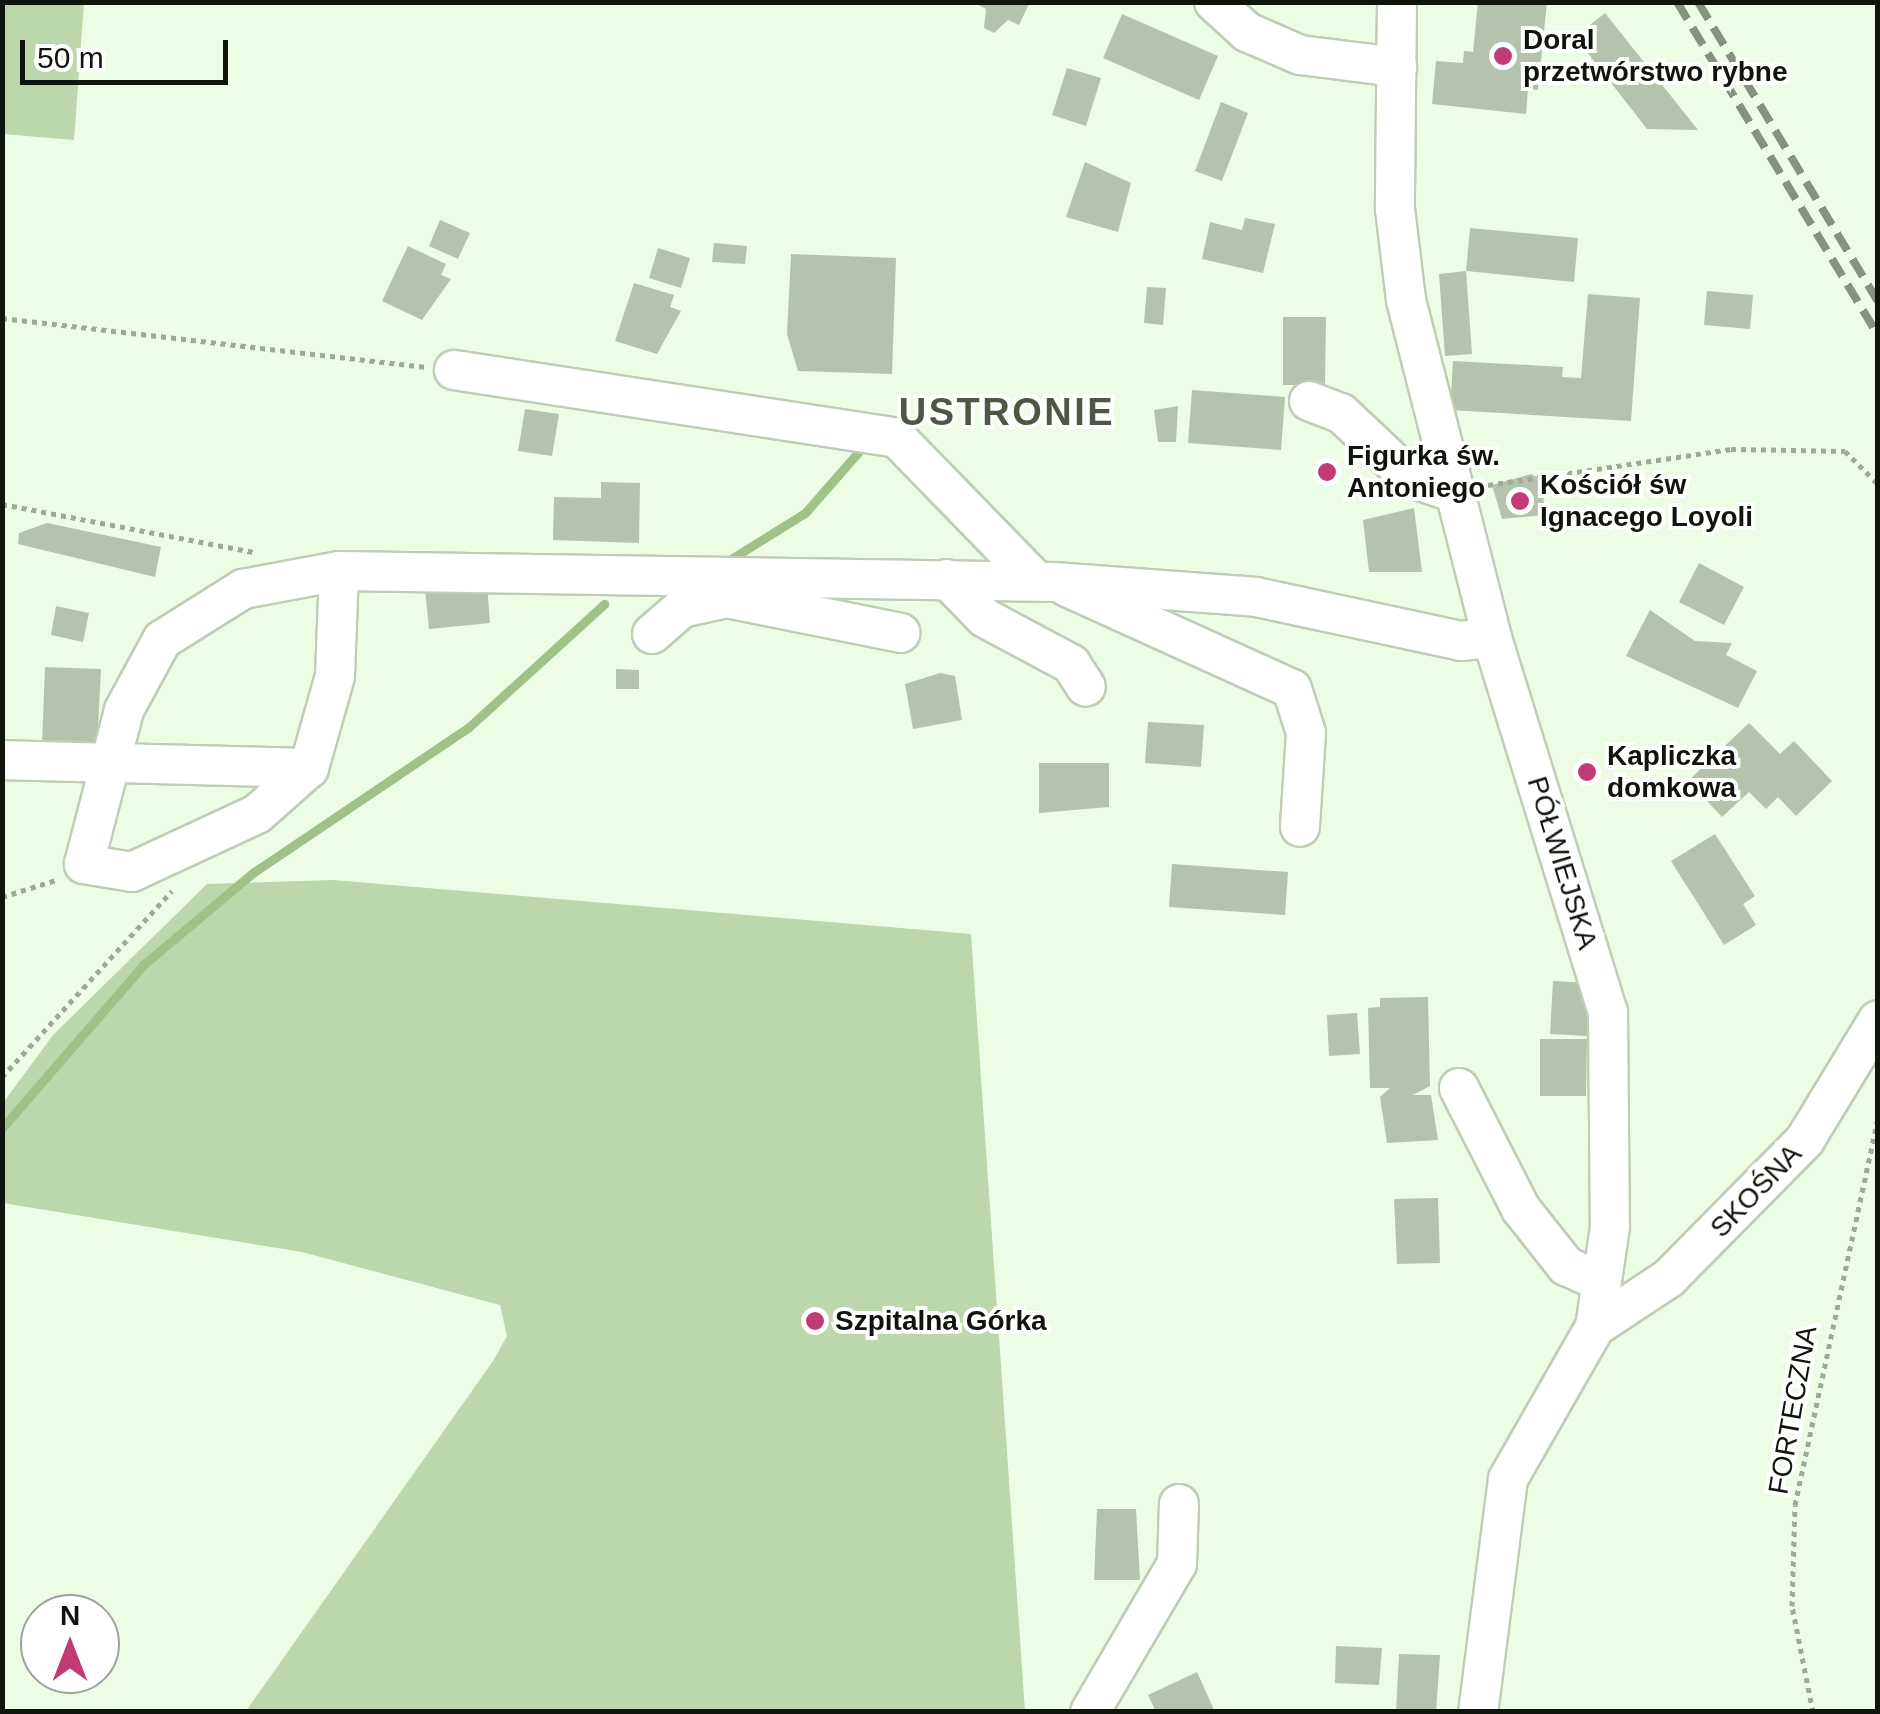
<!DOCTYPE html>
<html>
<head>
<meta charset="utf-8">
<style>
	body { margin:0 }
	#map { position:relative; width:1880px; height:1714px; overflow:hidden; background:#edfce4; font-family:Arial,sans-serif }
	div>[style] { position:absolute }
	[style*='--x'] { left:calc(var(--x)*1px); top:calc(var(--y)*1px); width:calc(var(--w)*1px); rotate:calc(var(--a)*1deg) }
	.green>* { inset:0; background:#bcd7ab }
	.stream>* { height:9px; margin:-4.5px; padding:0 4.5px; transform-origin:4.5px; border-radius:4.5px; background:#9fc288 }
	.building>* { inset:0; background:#b5c3ac }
	.path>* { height:5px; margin-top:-2.5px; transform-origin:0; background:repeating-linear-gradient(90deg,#9ea997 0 5px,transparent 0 10px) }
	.roads { filter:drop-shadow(2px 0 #bfcdb7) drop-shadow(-2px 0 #bfcdb7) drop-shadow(0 2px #bfcdb7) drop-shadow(0 -2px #bfcdb7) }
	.minor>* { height:38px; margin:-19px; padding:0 19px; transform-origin:19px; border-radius:19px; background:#fff }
	.rail>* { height:8px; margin-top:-4px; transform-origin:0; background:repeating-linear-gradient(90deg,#869180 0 20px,transparent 0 30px) }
	.dots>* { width:28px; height:28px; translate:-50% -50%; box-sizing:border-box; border:5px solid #fff; border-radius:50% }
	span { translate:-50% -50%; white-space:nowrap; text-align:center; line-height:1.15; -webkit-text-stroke:8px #fff; paint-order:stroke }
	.poi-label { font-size:28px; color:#0f140c; font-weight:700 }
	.left { translate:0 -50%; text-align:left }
	.street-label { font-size:28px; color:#0f140c }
	.district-label { font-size:38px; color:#4c5844; font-weight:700; letter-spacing:2.5px }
	.frame { position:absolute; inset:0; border:5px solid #0f140c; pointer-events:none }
	.north { position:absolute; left:20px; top:1594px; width:100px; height:100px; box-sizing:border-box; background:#fff; border:2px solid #9fa19e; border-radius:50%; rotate:0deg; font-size:28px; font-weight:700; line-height:40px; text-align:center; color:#0f140c }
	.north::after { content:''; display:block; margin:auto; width:35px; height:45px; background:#c33b76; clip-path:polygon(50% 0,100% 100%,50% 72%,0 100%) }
	.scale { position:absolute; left:20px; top:40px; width:208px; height:45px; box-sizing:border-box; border:5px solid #0f140c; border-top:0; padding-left:12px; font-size:30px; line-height:35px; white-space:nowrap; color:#0f140c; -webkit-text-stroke:8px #fff; paint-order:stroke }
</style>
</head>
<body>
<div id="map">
	<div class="green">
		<div style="clip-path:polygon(2px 3px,84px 3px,74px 140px,3px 134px)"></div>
		<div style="clip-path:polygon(333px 880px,971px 934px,1025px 1711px,246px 1711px,493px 1361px,507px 1336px,500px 1305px,302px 1252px,3px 1203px,3px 1103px,53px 1035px,207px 884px)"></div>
	</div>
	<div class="stream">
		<div style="--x:731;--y:559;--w:87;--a:-31.9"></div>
		<div style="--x:805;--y:513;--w:86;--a:-48.8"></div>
		<div style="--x:2;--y:1128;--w:216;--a:-49.1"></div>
		<div style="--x:143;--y:965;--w:145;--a:-40"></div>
		<div style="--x:254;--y:872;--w:259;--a:-34"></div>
		<div style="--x:469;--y:727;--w:183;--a:-42.3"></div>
	</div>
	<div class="building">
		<div style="clip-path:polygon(973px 2px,1030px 2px,1019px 25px,1008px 20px,994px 33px,984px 28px,986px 9px)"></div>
		<div style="clip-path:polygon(1478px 2px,1547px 2px,1538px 90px,1528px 89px,1526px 114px,1432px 104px,1436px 61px,1463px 63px,1464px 51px,1473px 52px)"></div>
		<div style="clip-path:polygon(1605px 13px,1698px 130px,1647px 129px,1583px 47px,1586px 28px)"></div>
		<div style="clip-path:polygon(1122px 14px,1218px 56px,1199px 100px,1103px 58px)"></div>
		<div style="clip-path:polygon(1067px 68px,1101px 78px,1086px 126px,1052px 115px)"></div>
		<div style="clip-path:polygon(1221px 102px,1248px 113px,1222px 181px,1195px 171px)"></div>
		<div style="clip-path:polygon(1085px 162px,1131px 183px,1118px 232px,1066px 217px)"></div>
		<div style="clip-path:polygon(1245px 218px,1275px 224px,1263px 273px,1202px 259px,1210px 222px,1242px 230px)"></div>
		<div style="clip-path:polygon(440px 220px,470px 233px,458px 259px,429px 246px)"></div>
		<div style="clip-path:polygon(1470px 228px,1578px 238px,1574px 282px,1466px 271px)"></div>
		<div style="clip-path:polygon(714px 243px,747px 246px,745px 264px,712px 262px)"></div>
		<div style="clip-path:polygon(408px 246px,446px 264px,441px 275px,451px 279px,422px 320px,382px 301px)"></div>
		<div style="clip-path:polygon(658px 248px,690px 258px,681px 288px,649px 278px)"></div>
		<div style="clip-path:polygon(791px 254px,896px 258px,892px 374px,798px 371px,787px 334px)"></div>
		<div style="clip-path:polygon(1466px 271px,1472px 354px,1445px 356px,1439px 274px)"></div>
		<div style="clip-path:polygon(634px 283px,674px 295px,670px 307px,681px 311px,657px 354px,615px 341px)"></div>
		<div style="clip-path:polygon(1147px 287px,1166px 288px,1163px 325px,1144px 323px)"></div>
		<div style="clip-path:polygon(1707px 291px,1753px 295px,1750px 329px,1704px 325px)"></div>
		<div style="clip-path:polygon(1588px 294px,1640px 298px,1631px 421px,1450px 410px,1453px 361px,1563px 367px,1562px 377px,1581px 378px)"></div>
		<div style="clip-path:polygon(1283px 317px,1326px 317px,1325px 385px,1283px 385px)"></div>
		<div style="clip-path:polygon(1192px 390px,1285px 397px,1281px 450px,1188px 443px)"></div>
		<div style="clip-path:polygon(1178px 406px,1176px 442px,1158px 442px,1154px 410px)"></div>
		<div style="clip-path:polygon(525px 409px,559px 414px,552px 456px,518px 451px)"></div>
		<div style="clip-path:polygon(1531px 474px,1543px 481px,1544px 515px,1502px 519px,1492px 485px)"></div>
		<div style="clip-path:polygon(601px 482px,640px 483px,639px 543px,553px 540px,554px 497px,601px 498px)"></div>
		<div style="clip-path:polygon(1414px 508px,1422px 572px,1369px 572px,1363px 520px)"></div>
		<div style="clip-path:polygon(47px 523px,161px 547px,155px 577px,18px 544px,19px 533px)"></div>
		<div style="clip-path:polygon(1699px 563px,1744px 587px,1724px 625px,1679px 602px)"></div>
		<div style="clip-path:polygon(487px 584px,490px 623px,429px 629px,425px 589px)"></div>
		<div style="clip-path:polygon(56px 606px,89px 613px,83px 642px,51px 635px)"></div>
		<div style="clip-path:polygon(1650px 610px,1695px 641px,1732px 643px,1726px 655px,1757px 671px,1738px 708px,1626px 656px)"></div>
		<div style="clip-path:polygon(45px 667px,101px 669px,97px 747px,42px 744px)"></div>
		<div style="clip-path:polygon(616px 669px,639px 670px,639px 689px,616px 689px)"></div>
		<div style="clip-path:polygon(940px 673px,955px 676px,962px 720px,913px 729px,905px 684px)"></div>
		<div style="clip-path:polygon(1148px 722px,1204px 725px,1201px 767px,1145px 763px)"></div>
		<div style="clip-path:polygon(1749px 723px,1780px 754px,1794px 741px,1832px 781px,1796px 816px,1778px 797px,1766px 809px,1749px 792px,1722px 817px,1688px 781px)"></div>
		<div style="clip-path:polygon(1039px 763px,1109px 763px,1109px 807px,1039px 813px)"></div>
		<div style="clip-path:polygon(1715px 834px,1755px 896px,1743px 904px,1756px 925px,1724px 945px,1671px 861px)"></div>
		<div style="clip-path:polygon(1172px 864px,1288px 872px,1285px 915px,1169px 907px)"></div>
		<div style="clip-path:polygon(1553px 981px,1589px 983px,1587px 1036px,1550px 1034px)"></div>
		<div style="clip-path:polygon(1428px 997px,1430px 1086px,1413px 1095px,1431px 1095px,1438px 1140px,1387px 1143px,1380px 1097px,1390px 1088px,1370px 1088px,1368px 1008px,1380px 1007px,1380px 998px)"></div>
		<div style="clip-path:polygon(1357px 1013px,1360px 1054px,1329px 1056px,1327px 1015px)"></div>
		<div style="clip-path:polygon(1540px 1039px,1587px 1039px,1586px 1096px,1540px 1096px)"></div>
		<div style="clip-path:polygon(1438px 1198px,1440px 1263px,1397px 1264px,1394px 1199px)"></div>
		<div style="clip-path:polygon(1097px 1509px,1136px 1509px,1140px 1580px,1094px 1580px)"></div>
		<div style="clip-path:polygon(1336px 1646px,1382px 1648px,1379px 1685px,1335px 1683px)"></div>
		<div style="clip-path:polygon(1399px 1654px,1440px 1655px,1436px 1712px,1396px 1712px)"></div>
		<div style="clip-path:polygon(1197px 1672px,1215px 1712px,1156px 1712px,1148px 1695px)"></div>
	</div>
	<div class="path">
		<div style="--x:2;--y:318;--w:427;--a:6.6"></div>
		<div style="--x:1488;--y:485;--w:246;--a:-8.4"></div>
		<div style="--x:1731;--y:449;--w:114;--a:1"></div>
		<div style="--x:1845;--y:451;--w:47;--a:45"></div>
		<div style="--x:2;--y:504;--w:256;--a:10.8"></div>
		<div style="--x:2;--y:897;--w:57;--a:-17.5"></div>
		<div style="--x:2;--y:1077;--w:252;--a:-47.6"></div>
		<div style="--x:1813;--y:1712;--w:108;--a:-101.2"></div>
		<div style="--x:1792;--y:1606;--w:101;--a:-88.3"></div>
		<div style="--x:1795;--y:1505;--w:396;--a:-77.9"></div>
	</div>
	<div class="roads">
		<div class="minor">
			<div style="--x:1214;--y:2;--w:45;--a:42.3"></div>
			<div style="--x:1247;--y:32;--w:58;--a:23.5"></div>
			<div style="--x:1300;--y:55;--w:98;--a:7.1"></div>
			<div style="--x:1397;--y:2;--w:207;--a:90.6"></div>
			<div style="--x:1395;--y:209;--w:92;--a:83.1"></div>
			<div style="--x:1406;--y:300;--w:349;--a:75.7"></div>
			<div style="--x:1492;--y:638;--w:392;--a:72.8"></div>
			<div style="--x:1608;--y:1012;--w:215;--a:89.5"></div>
			<div style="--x:1610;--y:1227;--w:101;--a:98.5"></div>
			<div style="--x:1595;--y:1327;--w:175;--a:119.8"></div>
			<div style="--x:1508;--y:1479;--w:235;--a:97.3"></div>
			<div style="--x:454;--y:370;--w:448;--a:8.7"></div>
			<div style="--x:897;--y:438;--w:199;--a:45.8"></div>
			<div style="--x:1309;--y:401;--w:34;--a:21"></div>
			<div style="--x:1341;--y:413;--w:93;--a:43.3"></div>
			<div style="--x:1409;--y:477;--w:46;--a:19.2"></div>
			<div style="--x:339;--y:571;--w:105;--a:92.2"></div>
			<div style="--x:335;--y:676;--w:96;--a:105.8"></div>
			<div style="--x:309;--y:768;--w:69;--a:138.5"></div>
			<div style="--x:257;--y:814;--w:138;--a:155.1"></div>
			<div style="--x:132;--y:872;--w:49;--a:-170.5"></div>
			<div style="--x:84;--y:864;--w:159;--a:-75.4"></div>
			<div style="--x:124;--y:710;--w:80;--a:-61.5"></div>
			<div style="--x:162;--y:640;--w:96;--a:-32.2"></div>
			<div style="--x:243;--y:589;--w:98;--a:-10.6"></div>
			<div style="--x:339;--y:571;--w:715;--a:0.88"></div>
			<div style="--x:1054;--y:582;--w:203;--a:4.2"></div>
			<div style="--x:1256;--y:597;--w:210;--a:12.1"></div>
			<div style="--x:1461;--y:641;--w:31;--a:-6"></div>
			<div style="--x:947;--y:579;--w:54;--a:45.7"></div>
			<div style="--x:985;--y:618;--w:98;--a:28.1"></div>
			<div style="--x:1071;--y:664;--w:27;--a:57"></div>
			<div style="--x:1067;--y:587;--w:247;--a:24.4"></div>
			<div style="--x:1292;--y:689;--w:46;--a:72.3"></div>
			<div style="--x:1306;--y:733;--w:94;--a:93.7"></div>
			<div style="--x:652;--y:634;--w:40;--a:-41"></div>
			<div style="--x:682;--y:608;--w:46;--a:-12.5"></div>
			<div style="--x:727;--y:598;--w:177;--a:11.4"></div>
			<div style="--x:2;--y:760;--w:307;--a:1.5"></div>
			<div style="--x:1459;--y:1088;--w:136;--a:62.9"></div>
			<div style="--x:1521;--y:1209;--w:73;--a:51.7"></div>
			<div style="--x:1566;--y:1266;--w:39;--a:24"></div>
			<div style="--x:1595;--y:1327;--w:89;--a:-33.5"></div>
			<div style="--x:1669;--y:1278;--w:194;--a:-45.4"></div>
			<div style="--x:1805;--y:1140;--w:140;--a:-58.7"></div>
			<div style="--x:1090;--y:1712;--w:172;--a:-59.6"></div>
			<div style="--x:1177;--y:1564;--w:60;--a:-88.1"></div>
		</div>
	</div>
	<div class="rail">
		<div style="--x:1677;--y:2;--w:389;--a:58.9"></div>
		<div style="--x:1698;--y:2;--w:349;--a:59"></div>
	</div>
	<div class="dots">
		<div style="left:1503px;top:56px;background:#c33b76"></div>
		<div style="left:1327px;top:472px;background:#c33b76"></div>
		<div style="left:1520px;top:501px;background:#c33b76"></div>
		<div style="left:1587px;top:772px;background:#c33b76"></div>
		<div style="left:815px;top:1321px;background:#c33b76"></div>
	</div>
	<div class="poi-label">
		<span class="left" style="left:1523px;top:56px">Doral<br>przetwórstwo rybne</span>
		<span class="left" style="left:1347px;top:472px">Figurka św.<br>Antoniego</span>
		<span class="left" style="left:1540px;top:501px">Kościół św<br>Ignacego Loyoli</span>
		<span class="left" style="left:1607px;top:772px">Kapliczka<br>domkowa</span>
		<span class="left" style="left:835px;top:1321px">Szpitalna Górka</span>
	</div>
	<div class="street-label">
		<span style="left:1562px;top:863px;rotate:73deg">PÓŁWIEJSKA</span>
		<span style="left:1756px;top:1191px;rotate:-46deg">SKOŚNA</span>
		<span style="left:1793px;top:1410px;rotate:-80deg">FORTECZNA</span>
	</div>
	<div class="district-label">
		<span style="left:1007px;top:413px">USTRONIE</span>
	</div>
	<div class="frame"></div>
	<div class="north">N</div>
	<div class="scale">50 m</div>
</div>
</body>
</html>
